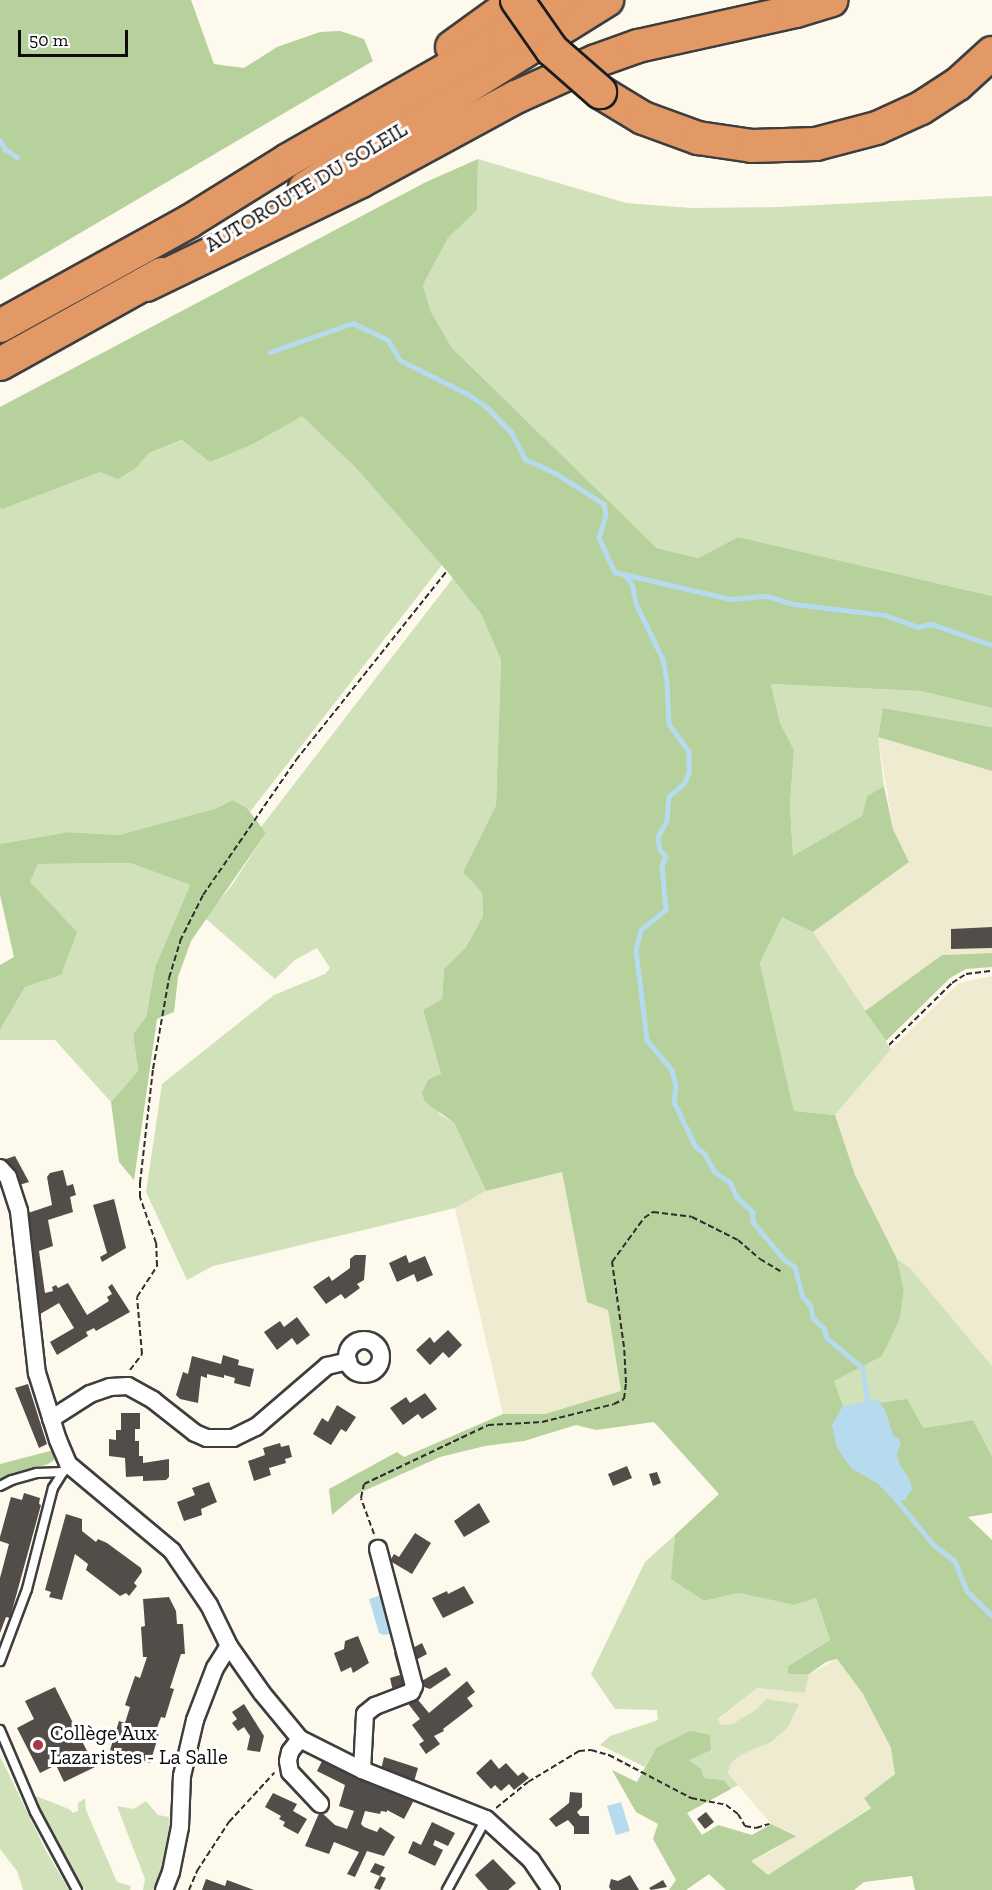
<!DOCTYPE html>
<html>
<head>
<meta charset="utf-8">
<style>
	body { margin:0 }
	#map { position:relative; width:992px; height:1890px; overflow:hidden; background:#fdf9ec; font-family:"Zilla Slab",serif }
	div>[style] { position:absolute }
	[style*='--x'] { left:calc(var(--x)*1px); top:calc(var(--y)*1px); width:calc(var(--w)*1px); rotate:calc(var(--a)*1deg) }
	.farmland>* { inset:0; background:#efebd0 }
	.green>* { inset:0; background:#d1e2bb }
	.forest>* { inset:0; background:#b6d19c }
	.water>* { inset:0; background:#b7dbee }
	.stream>* { height:4.5px; margin:-2.25px; padding:0 2.25px; transform-origin:2.25px; border-radius:2.25px; background:#b7dbee }
	.building>* { inset:0; background:#534d49 }
	.path>* { height:2px; margin-top:-1px; transform-origin:0; background:repeating-linear-gradient(90deg,#2d2d2d 0 6px,transparent 0 9px) }
	.roads { filter:drop-shadow(2px 0 #3e3e3e) drop-shadow(-2px 0 #3e3e3e) drop-shadow(0 2px #3e3e3e) drop-shadow(0 -2px #3e3e3e) }
	.service>* { height:8px; margin:-4px; padding:0 4px; transform-origin:4px; border-radius:4px; background:#fff }
	.minor>* { height:16px; margin:-8px; padding:0 8px; transform-origin:8px; border-radius:8px; background:#fff }
	.minor>.ring { margin:-8px; padding:0; box-sizing:content-box; background:none; border:16px solid #fff; border-radius:50% }
	.motorway>* { height:32px; margin:-16px; padding:0 16px; transform-origin:16px; border-radius:16px; background:#e29965 }
	.bridges { filter:drop-shadow(2px 0 #1c1c1c) drop-shadow(-2px 0 #1c1c1c) drop-shadow(0 2px #1c1c1c) drop-shadow(0 -2px #1c1c1c) }
	.motorway-bridge>* { height:32px; margin:-16px; padding:0 16px; transform-origin:16px; border-radius:16px; background:#e29965 }
	.dots>* { width:16px; height:16px; translate:-50% -50%; box-sizing:border-box; border:3px solid #fff; border-radius:50% }
	span { translate:-50% -50%; white-space:nowrap; text-align:center; line-height:1.15; -webkit-text-stroke:6px #fff; paint-order:stroke }
	.street-label { font-size:21px; color:#0b0b0b }
	.poi-label { font-size:21px; color:#0b0b0b }
	.left { translate:0 -50%; text-align:left }
	.scale { position:absolute; left:18px; top:30px; width:110px; height:27px; box-sizing:border-box; border:3px solid #0b0b0b; border-top:0; padding-left:8px; font-size:18px; line-height:21px; white-space:nowrap; color:#0b0b0b; -webkit-text-stroke:4px #fff; paint-order:stroke }
</style>
</head>
<body>
<div id="map">
	<div class="farmland">
		<div style="clip-path:polygon(878px 737px,992px 771px,992px 953px,942px 955px,865px 1011px,813px 932px,909px 862px,893px 829px)"></div>
		<div style="clip-path:polygon(992px 976px,992px 1366px,910px 1268px,897px 1259px,855px 1175px,835px 1115px,882px 1058px,959px 983px)"></div>
		<div style="clip-path:polygon(562px 1172px,587px 1302px,608px 1309px,621px 1391px,545px 1414px,503px 1414px,455px 1208px,486px 1191px)"></div>
		<div style="clip-path:polygon(837px 1659px,863px 1694px,891px 1748px,896px 1774px,864px 1798px,871px 1807px,768px 1875px,750px 1861px,770px 1852px,796px 1835px,771px 1824px,728px 1773px,731px 1763px,739px 1756px,771px 1742px,766px 1699px,757px 1709px,732px 1724px,721px 1725px,718px 1720px,757px 1688px,805px 1693px,809px 1674px)"></div>
	</div>
	<div class="green">
		<div style="clip-path:polygon(478px 159px,626px 203px,691px 208px,779px 207px,992px 196px,992px 596px,738px 537px,698px 558px,657px 548px,452px 348px,431px 312px,423px 285px,448px 238px,477px 210px)"></div>
		<div style="clip-path:polygon(302px 415px,355px 467px,442px 565px,250px 812px,246px 807px,232px 800px,217px 808px,119px 835px,68px 832px,0 844px,0 508px,3px 509px,100px 472px,136px 468px,149px 453px,183px 440px,255px 443px)"></div>
		<div style="clip-path:polygon(453px 578px,481px 614px,501px 660px,496px 805px,463px 872px,482px 893px,483px 916px,466px 947px,444px 969px,442px 999px,423px 1010px,441px 1074px,439px 1114px,454px 1123px,486px 1191px,455px 1208px,213px 1266px,187px 1280px,146px 1192px,162px 1084px,274px 995px,325px 974px,330px 968px,317px 948px,295px 960px,275px 979px,205px 918px,232px 885px,266px 833px,261px 827px)"></div>
		<div style="clip-path:polygon(771px 684px,920px 691px,992px 708px,992px 727px,883px 708px,878px 737px,884px 786px,867px 796px,862px 816px,793px 857px,790px 806px,794px 750px,780px 723px)"></div>
		<div style="clip-path:polygon(130px 863px,190px 885px,155px 967px,146px 1017px,133px 1034px,138px 1071px,111px 1102px,55px 1040px,0 1040px,0 1030px,25px 987px,61px 975px,30px 882px,38px 864px)"></div>
		<div style="clip-path:polygon(782px 916px,813px 932px,891px 1049px,835px 1115px,794px 1111px,760px 963px)"></div>
		<div style="clip-path:polygon(897px 1259px,910px 1268px,992px 1366px,992px 1456px,973px 1420px,923px 1428px,844px 1408px,834px 1381px,882px 1355px,900px 1319px,904px 1290px)"></div>
		<div style="clip-path:polygon(675px 1535px,672px 1579px,704px 1601px,739px 1593px,794px 1605px,816px 1598px,830px 1640px,788px 1666px,788px 1674px,809px 1674px,805px 1693px,757px 1688px,718px 1719px,721px 1725px,732px 1724px,757px 1709px,766px 1699px,799px 1704px,788px 1727px,771px 1742px,739px 1756px,731px 1763px,728px 1773px,738px 1785px,731px 1789px,724px 1780px,704px 1778px,656px 1748px,645px 1767px,600px 1745px,610px 1736px,658px 1720px,657px 1710px,615px 1709px,591px 1674px,645px 1562px)"></div>
		<div style="clip-path:polygon(0 1756px,46px 1851px,69px 1890px,23px 1890px,17px 1871px,0 1849px)"></div>
		<div style="clip-path:polygon(36px 1796px,69px 1809px,73px 1813px,78px 1811px,78px 1803px,85px 1798px,86px 1810px,117px 1882px,131px 1886px,130px 1890px,85px 1890px,33px 1802px)"></div>
		<div style="clip-path:polygon(146px 1801px,158px 1815px,169px 1817px,172px 1840px,158px 1890px,143px 1890px,145px 1879px,117px 1806px,134px 1809px)"></div>
	</div>
	<div class="forest">
		<div style="clip-path:polygon(0 0,191px 0,214px 64px,244px 68px,277px 47px,320px 32px,340px 31px,364px 39px,373px 61px,0 280px)"></div>
		<div style="clip-path:polygon(478px 159px,477px 210px,448px 238px,423px 285px,431px 312px,452px 348px,657px 548px,698px 558px,738px 537px,992px 596px,992px 708px,920px 691px,771px 684px,780px 723px,794px 750px,790px 806px,793px 856px,862px 816px,867px 796px,884px 786px,893px 829px,909px 862px,813px 932px,782px 917px,760px 963px,794px 1111px,835px 1115px,855px 1175px,897px 1259px,904px 1290px,900px 1319px,882px 1356px,834px 1381px,844px 1408px,907px 1399px,923px 1428px,973px 1420px,992px 1456px,992px 1513px,968px 1517px,992px 1540px,992px 1890px,915px 1890px,912px 1876px,864px 1882px,854px 1890px,726px 1890px,709px 1874px,686px 1890px,669px 1890px,676px 1880px,653px 1839px,658px 1824px,636px 1812px,612px 1770px,637px 1782px,656px 1748px,690px 1731px,710px 1735px,711px 1750px,689px 1760px,701px 1769px,704px 1778px,724px 1780px,731px 1789px,687px 1813px,702px 1835px,718px 1825px,752px 1835px,771px 1824px,796px 1836px,751px 1861px,768px 1875px,871px 1808px,864px 1798px,895px 1774px,891px 1748px,863px 1694px,837px 1659px,826px 1662px,809px 1674px,788px 1674px,788px 1666px,830px 1640px,816px 1598px,794px 1605px,739px 1593px,704px 1601px,671px 1579px,675px 1535px,719px 1494px,654px 1422px,596px 1430px,576px 1425px,524px 1441px,485px 1446px,440px 1457px,357px 1494px,332px 1515px,329px 1489px,397px 1452px,404px 1457px,503px 1414px,545px 1414px,621px 1391px,608px 1310px,587px 1302px,562px 1172px,486px 1191px,454px 1123px,425px 1102px,422px 1093px,428px 1080px,441px 1074px,423px 1010px,442px 999px,444px 969px,466px 947px,483px 916px,482px 893px,463px 872px,496px 805px,501px 660px,481px 614px,447px 571px,355px 467px,302px 416px,255px 443px,210px 462px,182px 440px,149px 453px,136px 468px,118px 479px,100px 472px,3px 509px,0 508px,0 407px,426px 182px)"></div>
		<div style="clip-path:polygon(883px 708px,992px 727px,992px 771px,878px 737px)"></div>
		<div style="clip-path:polygon(232px 800px,246px 807px,266px 833px,191px 941px,178px 977px,174px 1012px,157px 1019px,134px 1180px,119px 1162px,111px 1102px,138px 1071px,133px 1034px,146px 1017px,155px 967px,190px 885px,130px 863px,38px 864px,30px 882px,77px 932px,61px 975px,25px 987px,0 1030px,0 965px,14px 957px,0 895px,0 844px,68px 832px,119px 835px,217px 808px)"></div>
		<div style="clip-path:polygon(992px 953px,992px 967px,966px 969px,950px 978px,886px 1041px,865px 1011px,942px 955px)"></div>
		<div style="clip-path:polygon(54px 1450px,54px 1460px,48px 1464px,0 1479px,0 1464px)"></div>
	</div>
	<div class="water">
		<div style="clip-path:polygon(877px 1399px,885px 1410px,894px 1437px,899px 1438px,901px 1444px,897px 1453px,898px 1461px,910px 1480px,912px 1489px,905px 1500px,896px 1502px,878px 1484px,851px 1468px,837px 1448px,832px 1425px,842px 1407px)"></div>
		<div style="clip-path:polygon(381px 1595px,392px 1629px,389px 1634px,384px 1635px,379px 1633px,369px 1599px)"></div>
		<div style="clip-path:polygon(621px 1802px,630px 1831px,616px 1835px,607px 1806px)"></div>
	</div>
	<div class="stream">
		<div style="--x:0;--y:140;--w:12;--a:59"></div>
		<div style="--x:6;--y:150;--w:13;--a:32"></div>
		<div style="--x:270;--y:352;--w:88;--a:-19.3"></div>
		<div style="--x:353;--y:323;--w:39;--a:26"></div>
		<div style="--x:388;--y:340;--w:23;--a:59"></div>
		<div style="--x:400;--y:360;--w:76;--a:26.6"></div>
		<div style="--x:468;--y:394;--w:24;--a:35"></div>
		<div style="--x:488;--y:408;--w:35;--a:46"></div>
		<div style="--x:512;--y:433;--w:29;--a:63"></div>
		<div style="--x:525;--y:459;--w:35;--a:25"></div>
		<div style="--x:557;--y:474;--w:56;--a:32.6"></div>
		<div style="--x:604;--y:504;--w:11;--a:80"></div>
		<div style="--x:606;--y:515;--w:24;--a:107"></div>
		<div style="--x:599;--y:538;--w:38;--a:65"></div>
		<div style="--x:615;--y:572;--w:118;--a:13.2"></div>
		<div style="--x:730;--y:599;--w:37;--a:-5"></div>
		<div style="--x:767;--y:596;--w:28;--a:17"></div>
		<div style="--x:794;--y:604;--w:92;--a:6.9"></div>
		<div style="--x:885;--y:615;--w:35;--a:20"></div>
		<div style="--x:918;--y:627;--w:13;--a:-13"></div>
		<div style="--x:931;--y:624;--w:65;--a:19"></div>
		<div style="--x:626;--y:576;--w:11;--a:56"></div>
		<div style="--x:632;--y:585;--w:22;--a:77"></div>
		<div style="--x:637;--y:606;--w:59;--a:63.9"></div>
		<div style="--x:663;--y:659;--w:23;--a:80"></div>
		<div style="--x:667;--y:682;--w:42;--a:87.3"></div>
		<div style="--x:669;--y:724;--w:34;--a:54"></div>
		<div style="--x:689;--y:752;--w:20;--a:90"></div>
		<div style="--x:689;--y:772;--w:12;--a:110"></div>
		<div style="--x:685;--y:783;--w:21;--a:139"></div>
		<div style="--x:669;--y:797;--w:24;--a:95"></div>
		<div style="--x:667;--y:821;--w:18;--a:119"></div>
		<div style="--x:658;--y:837;--w:13;--a:81"></div>
		<div style="--x:660;--y:850;--w:9;--a:49"></div>
		<div style="--x:666;--y:857;--w:10;--a:114"></div>
		<div style="--x:662;--y:866;--w:44;--a:84.8"></div>
		<div style="--x:666;--y:910;--w:32;--a:141"></div>
		<div style="--x:641;--y:930;--w:21;--a:104"></div>
		<div style="--x:636;--y:950;--w:91;--a:83"></div>
		<div style="--x:647;--y:1040;--w:39;--a:50"></div>
		<div style="--x:672;--y:1070;--w:16;--a:76"></div>
		<div style="--x:676;--y:1086;--w:16;--a:97"></div>
		<div style="--x:674;--y:1102;--w:50;--a:63.9"></div>
		<div style="--x:696;--y:1147;--w:10;--a:37"></div>
		<div style="--x:704;--y:1153;--w:22;--a:60"></div>
		<div style="--x:715;--y:1172;--w:18;--a:34"></div>
		<div style="--x:730;--y:1182;--w:17;--a:65"></div>
		<div style="--x:737;--y:1197;--w:22;--a:43"></div>
		<div style="--x:753;--y:1212;--w:10;--a:90"></div>
		<div style="--x:753;--y:1222;--w:48;--a:50"></div>
		<div style="--x:784;--y:1259;--w:14;--a:36"></div>
		<div style="--x:795;--y:1267;--w:31;--a:75"></div>
		<div style="--x:803;--y:1297;--w:12;--a:48"></div>
		<div style="--x:811;--y:1306;--w:12;--a:81"></div>
		<div style="--x:813;--y:1318;--w:15;--a:42"></div>
		<div style="--x:824;--y:1328;--w:10;--a:73"></div>
		<div style="--x:827;--y:1338;--w:47;--a:39.8"></div>
		<div style="--x:863;--y:1368;--w:35;--a:82"></div>
		<div style="--x:895;--y:1498;--w:61;--a:50.3"></div>
		<div style="--x:934;--y:1545;--w:26;--a:37"></div>
		<div style="--x:955;--y:1561;--w:32;--a:68"></div>
		<div style="--x:967;--y:1591;--w:35;--a:45"></div>
	</div>
	<div class="building">
		<div style="clip-path:polygon(992px 927px,992px 948px,951px 949px,951px 929px)"></div>
		<div style="clip-path:polygon(15px 1156px,29px 1182px,16px 1186px,3px 1160px)"></div>
		<div style="clip-path:polygon(63px 1170px,67px 1186px,73px 1184px,76px 1195px,70px 1197px,73px 1212px,48px 1220px,53px 1246px,39px 1251px,45px 1293px,53px 1291px,52px 1287px,56px 1285px,58px 1288px,68px 1283px,87px 1315px,109px 1301px,107px 1297px,112px 1294px,108px 1287px,112px 1284px,130px 1312px,96px 1331px,94px 1328px,86px 1332px,88px 1336px,57px 1355px,50px 1342px,74px 1328px,59px 1303px,35px 1317px,25px 1214px,52px 1205px,47px 1177px,50px 1173px)"></div>
		<div style="clip-path:polygon(114px 1199px,126px 1248px,102px 1262px,100px 1257px,107px 1253px,93px 1205px)"></div>
		<div style="clip-path:polygon(355px 1255px,366px 1255px,364px 1280px,357px 1284px,360px 1288px,345px 1299px,341px 1294px,326px 1304px,313px 1287px,329px 1276px,332px 1281px,350px 1268px,350px 1259px)"></div>
		<div style="clip-path:polygon(406px 1255px,409px 1263px,425px 1256px,433px 1275px,417px 1282px,414px 1274px,397px 1282px,389px 1263px)"></div>
		<div style="clip-path:polygon(297px 1317px,310px 1335px,297px 1345px,292px 1338px,277px 1350px,264px 1332px,280px 1321px,284px 1327px)"></div>
		<div style="clip-path:polygon(448px 1330px,462px 1345px,449px 1358px,443px 1352px,430px 1365px,416px 1350px,430px 1337px,434px 1343px)"></div>
		<div style="clip-path:polygon(223px 1355px,239px 1360px,238px 1365px,254px 1369px,250px 1387px,234px 1383px,235px 1378px,224px 1375px,224px 1378px,207px 1374px,207px 1378px,201px 1376px,198px 1403px,180px 1399px,176px 1395px,183px 1372px,188px 1374px,192px 1356px,221px 1364px)"></div>
		<div style="clip-path:polygon(28px 1384px,47px 1444px,39px 1448px,15px 1388px)"></div>
		<div style="clip-path:polygon(425px 1393px,437px 1409px,422px 1419px,418px 1414px,403px 1425px,390px 1408px,406px 1397px,410px 1403px)"></div>
		<div style="clip-path:polygon(337px 1405px,356px 1417px,346px 1432px,341px 1429px,331px 1445px,313px 1434px,322px 1418px,328px 1422px)"></div>
		<div style="clip-path:polygon(121px 1413px,140px 1413px,140px 1429px,135px 1429px,135px 1441px,139px 1441px,139px 1456px,143px 1456px,143px 1463px,169px 1459px,169px 1477px,166px 1480px,143px 1481px,143px 1476px,126px 1477px,125px 1458px,109px 1456px,109px 1439px,116px 1440px,116px 1430px,121px 1430px)"></div>
		<div style="clip-path:polygon(280px 1443px,281px 1447px,289px 1445px,292px 1457px,285px 1459px,286px 1463px,269px 1468px,271px 1475px,254px 1481px,248px 1461px,265px 1455px,263px 1448px)"></div>
		<div style="clip-path:polygon(627px 1466px,632px 1478px,613px 1486px,608px 1474px)"></div>
		<div style="clip-path:polygon(657px 1472px,661px 1483px,653px 1486px,649px 1474px)"></div>
		<div style="clip-path:polygon(209px 1482px,217px 1502px,201px 1509px,202px 1515px,184px 1521px,177px 1502px,195px 1495px,192px 1488px)"></div>
		<div style="clip-path:polygon(24px 1493px,40px 1498px,39px 1504px,41px 1505px,10px 1618px,6px 1617px,0 1633px,0 1578px,9px 1544px,0 1541px,0 1537px,11px 1497px,22px 1500px)"></div>
		<div style="clip-path:polygon(479px 1503px,490px 1522px,464px 1537px,454px 1521px)"></div>
		<div style="clip-path:polygon(66px 1514px,82px 1519px,82px 1531px,96px 1542px,98px 1539px,107px 1543px,141px 1568px,142px 1572px,134px 1583px,137px 1586px,129px 1596px,126px 1593px,120px 1596px,86px 1570px,88px 1564px,75px 1554px,62px 1600px,49px 1597px,51px 1592px,45px 1590px)"></div>
		<div style="clip-path:polygon(415px 1533px,431px 1543px,412px 1574px,390px 1561px,394px 1554px,399px 1557px)"></div>
		<div style="clip-path:polygon(464px 1586px,474px 1603px,443px 1618px,432px 1598px,447px 1591px,448px 1594px)"></div>
		<div style="clip-path:polygon(169px 1597px,176px 1611px,177px 1624px,183px 1624px,185px 1654px,181px 1654px,170px 1688px,174px 1689px,165px 1718px,161px 1717px,155px 1733px,159px 1734px,150px 1763px,110px 1750px,119px 1721px,125px 1723px,130px 1707px,125px 1705px,135px 1676px,140px 1678px,147px 1657px,143px 1657px,141px 1627px,145px 1626px,143px 1599px)"></div>
		<div style="clip-path:polygon(358px 1636px,369px 1663px,353px 1673px,351px 1667px,341px 1672px,334px 1653px,344px 1649px,345px 1641px)"></div>
		<div style="clip-path:polygon(422px 1643px,427px 1654px,414px 1661px,409px 1650px)"></div>
		<div style="clip-path:polygon(402px 1651px,409px 1689px,394px 1696px,390px 1678px,400px 1675px,394px 1653px)"></div>
		<div style="clip-path:polygon(446px 1667px,451px 1675px,430px 1689px,421px 1686px,420px 1682px)"></div>
		<div style="clip-path:polygon(467px 1681px,475px 1692px,467px 1698px,473px 1706px,443px 1729px,444px 1731px,434px 1736px,440px 1744px,426px 1754px,419px 1744px,424px 1741px,412px 1725px,420px 1719px,406px 1701px,413px 1694px,429px 1713px)"></div>
		<div style="clip-path:polygon(55px 1687px,95px 1767px,64px 1782px,56px 1765px,40px 1773px,17px 1728px,34px 1719px,25px 1701px)"></div>
		<div style="clip-path:polygon(244px 1704px,264px 1736px,260px 1752px,247px 1750px,250px 1736px,244px 1727px,238px 1731px,232px 1723px,237px 1719px,232px 1712px)"></div>
		<div style="clip-path:polygon(384px 1757px,418px 1768px,413px 1785px,380px 1774px)"></div>
		<div style="clip-path:polygon(323px 1759px,414px 1800px,404px 1819px,387px 1810px,387px 1812px,381px 1811px,380px 1814px,365px 1811px,361px 1824px,364px 1827px,377px 1832px,380px 1827px,395px 1837px,384px 1856px,367px 1851px,355px 1877px,347px 1874px,359px 1852px,334px 1842px,329px 1854px,305px 1846px,320px 1811px,335px 1825px,347px 1829px,354px 1811px,339px 1806px,345px 1785px,317px 1771px)"></div>
		<div style="clip-path:polygon(491px 1759px,499px 1769px,506px 1763px,518px 1776px,523px 1772px,529px 1778px,514px 1790px,509px 1784px,501px 1791px,495px 1785px,491px 1789px,476px 1773px)"></div>
		<div style="clip-path:polygon(570px 1792px,582px 1793px,582px 1807px,577px 1812px,580px 1816px,589px 1816px,589px 1834px,574px 1834px,574px 1827px,568px 1820px,556px 1827px,549px 1819px,569px 1803px)"></div>
		<div style="clip-path:polygon(273px 1793px,297px 1804px,293px 1811px,307px 1819px,298px 1834px,283px 1826px,285px 1822px,279px 1819px,281px 1816px,265px 1807px)"></div>
		<div style="clip-path:polygon(706px 1812px,714px 1822px,705px 1829px,697px 1819px)"></div>
		<div style="clip-path:polygon(432px 1822px,455px 1833px,448px 1846px,435px 1840px,433px 1845px,443px 1850px,435px 1866px,408px 1853px,413px 1841px,421px 1845px)"></div>
		<div style="clip-path:polygon(493px 1859px,516px 1883px,508px 1890px,488px 1890px,475px 1875px)"></div>
		<div style="clip-path:polygon(375px 1863px,385px 1867px,380px 1876px,386px 1878px,380px 1890px,374px 1888px,380px 1876px,370px 1872px)"></div>
		<div style="clip-path:polygon(630px 1875px,639px 1890px,611px 1890px,609px 1887px,611px 1879px,618px 1881px)"></div>
		<div style="clip-path:polygon(206px 1879px,225px 1886px,227px 1880px,254px 1890px,202px 1890px)"></div>
		<div style="clip-path:polygon(663px 1880px,667px 1887px,651px 1890px,649px 1888px)"></div>
	</div>
	<div class="path">
		<div style="--x:889;--y:1045;--w:88;--a:-44.5"></div>
		<div style="--x:952;--y:983;--w:17;--a:-33"></div>
		<div style="--x:966;--y:974;--w:26;--a:-7"></div>
		<div style="--x:130;--y:1370;--w:20;--a:-53"></div>
		<div style="--x:142;--y:1354;--w:57;--a:-95"></div>
		<div style="--x:137;--y:1297;--w:37;--a:-57"></div>
		<div style="--x:157;--y:1266;--w:23;--a:-92"></div>
		<div style="--x:156;--y:1243;--w:49;--a:-109.2"></div>
		<div style="--x:140;--y:1197;--w:14;--a:-90"></div>
		<div style="--x:140;--y:1183;--w:115;--a:-83.5"></div>
		<div style="--x:153;--y:1069;--w:92;--a:-80"></div>
		<div style="--x:169;--y:978;--w:39;--a:-73"></div>
		<div style="--x:180;--y:941;--w:51;--a:-63.4"></div>
		<div style="--x:203;--y:895;--w:164;--a:-55.4"></div>
		<div style="--x:296;--y:760;--w:242;--a:-51.4"></div>
		<div style="--x:374;--y:1534;--w:38;--a:-110"></div>
		<div style="--x:361;--y:1498;--w:14;--a:-78"></div>
		<div style="--x:364;--y:1484;--w:137;--a:-25.4"></div>
		<div style="--x:488;--y:1425;--w:54;--a:-3.2"></div>
		<div style="--x:542;--y:1422;--w:74;--a:-14"></div>
		<div style="--x:614;--y:1404;--w:11;--a:-27"></div>
		<div style="--x:624;--y:1399;--w:16;--a:-83"></div>
		<div style="--x:626;--y:1383;--w:36;--a:-93"></div>
		<div style="--x:624;--y:1347;--w:86;--a:-98"></div>
		<div style="--x:612;--y:1262;--w:54;--a:-54"></div>
		<div style="--x:644;--y:1218;--w:11;--a:-34"></div>
		<div style="--x:653;--y:1212;--w:39;--a:7"></div>
		<div style="--x:692;--y:1217;--w:51;--a:26.6"></div>
		<div style="--x:738;--y:1240;--w:29;--a:41"></div>
		<div style="--x:760;--y:1259;--w:26;--a:31"></div>
		<div style="--x:496;--y:1808;--w:41;--a:-39.1"></div>
		<div style="--x:528;--y:1782;--w:60;--a:-31.3"></div>
		<div style="--x:579;--y:1751;--w:12;--a:-5"></div>
		<div style="--x:591;--y:1750;--w:19;--a:16"></div>
		<div style="--x:609;--y:1755;--w:93;--a:27.7"></div>
		<div style="--x:691;--y:1798;--w:36;--a:11"></div>
		<div style="--x:726;--y:1805;--w:15;--a:37"></div>
		<div style="--x:738;--y:1814;--w:14;--a:60"></div>
		<div style="--x:745;--y:1826;--w:11;--a:10"></div>
		<div style="--x:756;--y:1828;--w:14;--a:-17"></div>
		<div style="--x:189;--y:1890;--w:21;--a:-67"></div>
		<div style="--x:197;--y:1871;--w:59;--a:-56.9"></div>
		<div style="--x:229;--y:1822;--w:67;--a:-47.4"></div>
	</div>
	<div class="roads">
		<div class="service">
			<div style="--x:0;--y:1486;--w:13;--a:-27"></div>
			<div style="--x:12;--y:1480;--w:26;--a:-16"></div>
			<div style="--x:37;--y:1473;--w:26;--a:-2"></div>
			<div style="--x:0;--y:1661;--w:77;--a:-69.4"></div>
			<div style="--x:27;--y:1589;--w:104;--a:-75.6"></div>
			<div style="--x:53;--y:1488;--w:28;--a:-58"></div>
			<div style="--x:0;--y:1730;--w:89;--a:66.9"></div>
			<div style="--x:35;--y:1812;--w:89;--a:61.7"></div>
			<div style="--x:447;--y:1890;--w:81;--a:-61.2"></div>
		</div>
		<div class="minor">
			<div style="--x:0;--y:1168;--w:12;--a:48"></div>
			<div style="--x:8;--y:1177;--w:36;--a:72"></div>
			<div style="--x:19;--y:1211;--w:163;--a:83.7"></div>
			<div style="--x:37;--y:1373;--w:70;--a:72.6"></div>
			<div style="--x:58;--y:1440;--w:26;--a:67"></div>
			<div style="--x:68;--y:1464;--w:136;--a:39.9"></div>
			<div style="--x:172;--y:1551;--w:65;--a:55.6"></div>
			<div style="--x:209;--y:1605;--w:46;--a:64"></div>
			<div style="--x:229;--y:1646;--w:57;--a:54.9"></div>
			<div style="--x:262;--y:1693;--w:60;--a:50.4"></div>
			<div style="--x:300;--y:1739;--w:69;--a:26.6"></div>
			<div style="--x:362;--y:1770;--w:133;--a:21.6"></div>
			<div style="--x:486;--y:1819;--w:61;--a:42.3"></div>
			<div style="--x:531;--y:1860;--w:36;--a:56"></div>
			<div class="ring" style="left:347px;top:1340px;width:18px;height:18px"></div>
			<div style="--x:51;--y:1419;--w:46;--a:-32.7"></div>
			<div style="--x:90;--y:1394;--w:21;--a:-19"></div>
			<div style="--x:110;--y:1387;--w:18;--a:-3"></div>
			<div style="--x:128;--y:1386;--w:29;--a:29"></div>
			<div style="--x:153;--y:1400;--w:53;--a:38.2"></div>
			<div style="--x:195;--y:1433;--w:13;--a:23"></div>
			<div style="--x:207;--y:1438;--w:26;--a:0"></div>
			<div style="--x:233;--y:1438;--w:25;--a:-26"></div>
			<div style="--x:256;--y:1427;--w:94;--a:-40.7"></div>
			<div style="--x:327;--y:1366;--w:22;--a:-13"></div>
			<div style="--x:300;--y:1739;--w:16;--a:128"></div>
			<div style="--x:290;--y:1752;--w:9;--a:103"></div>
			<div style="--x:288;--y:1761;--w:11;--a:80"></div>
			<div style="--x:290;--y:1772;--w:44;--a:46.8"></div>
			<div style="--x:362;--y:1770;--w:56;--a:-86.9"></div>
			<div style="--x:365;--y:1714;--w:13;--a:-39"></div>
			<div style="--x:375;--y:1706;--w:39;--a:-21"></div>
			<div style="--x:411;--y:1692;--w:7;--a:-63"></div>
			<div style="--x:414;--y:1686;--w:142;--a:-104.7"></div>
			<div style="--x:164;--y:1890;--w:19;--a:-69"></div>
			<div style="--x:171;--y:1872;--w:46;--a:-78.7"></div>
			<div style="--x:180;--y:1827;--w:51;--a:-87.8"></div>
			<div style="--x:182;--y:1776;--w:57;--a:-76.9"></div>
			<div style="--x:195;--y:1720;--w:56;--a:-69"></div>
			<div style="--x:215;--y:1668;--w:26;--a:-58"></div>
		</div>
		<div class="motorway">
			<div style="--x:452;--y:47;--w:80;--a:-35.9"></div>
			<div style="--x:600;--y:92;--w:50;--a:31.2"></div>
			<div style="--x:643;--y:118;--w:59;--a:20"></div>
			<div style="--x:698;--y:138;--w:55;--a:8.4"></div>
			<div style="--x:752;--y:146;--w:64;--a:-1.8"></div>
			<div style="--x:816;--y:144;--w:63;--a:-14.7"></div>
			<div style="--x:877;--y:128;--w:48;--a:-24.4"></div>
			<div style="--x:921;--y:108;--w:44;--a:-33"></div>
			<div style="--x:958;--y:84;--w:46;--a:-42.4"></div>
			<div style="--x:305;--y:188;--w:356;--a:-31.9"></div>
			<div style="--x:146;--y:285;--w:239;--a:-25.8"></div>
			<div style="--x:361;--y:181;--w:176;--a:-28.5"></div>
			<div style="--x:516;--y:97;--w:88;--a:-24.2"></div>
			<div style="--x:596;--y:61;--w:45;--a:-19.7"></div>
			<div style="--x:638;--y:46;--w:162;--a:-12.5"></div>
			<div style="--x:796;--y:11;--w:37;--a:-17"></div>
			<div style="--x:0;--y:326;--w:217;--a:-28.9"></div>
			<div style="--x:190;--y:221;--w:115;--a:-31.9"></div>
			<div style="--x:288;--y:160;--w:249;--a:-29.7"></div>
			<div style="--x:504;--y:37;--w:67;--a:-33.5"></div>
			<div style="--x:0;--y:364;--w:185;--a:-29.1"></div>
		</div>
	</div>
	<div class="bridges">
		<div class="motorway-bridge">
			<div style="--x:517;--y:0;--w:61;--a:55"></div>
			<div style="--x:552;--y:50;--w:64;--a:41.2"></div>
		</div>
	</div>
	<div class="dots">
		<div style="left:38px;top:1745px;background:#a93640"></div>
	</div>
	<div class="street-label">
		<span style="left:306px;top:187px;rotate:-31deg">AUTOROUTE DU SOLEIL</span>
	</div>
	<div class="poi-label">
		<span class="left" style="left:50px;top:1745px">Collège Aux<br>Lazaristes - La Salle</span>
	</div>
	<div class="scale">50 m</div>
</div>
</body>
</html>
